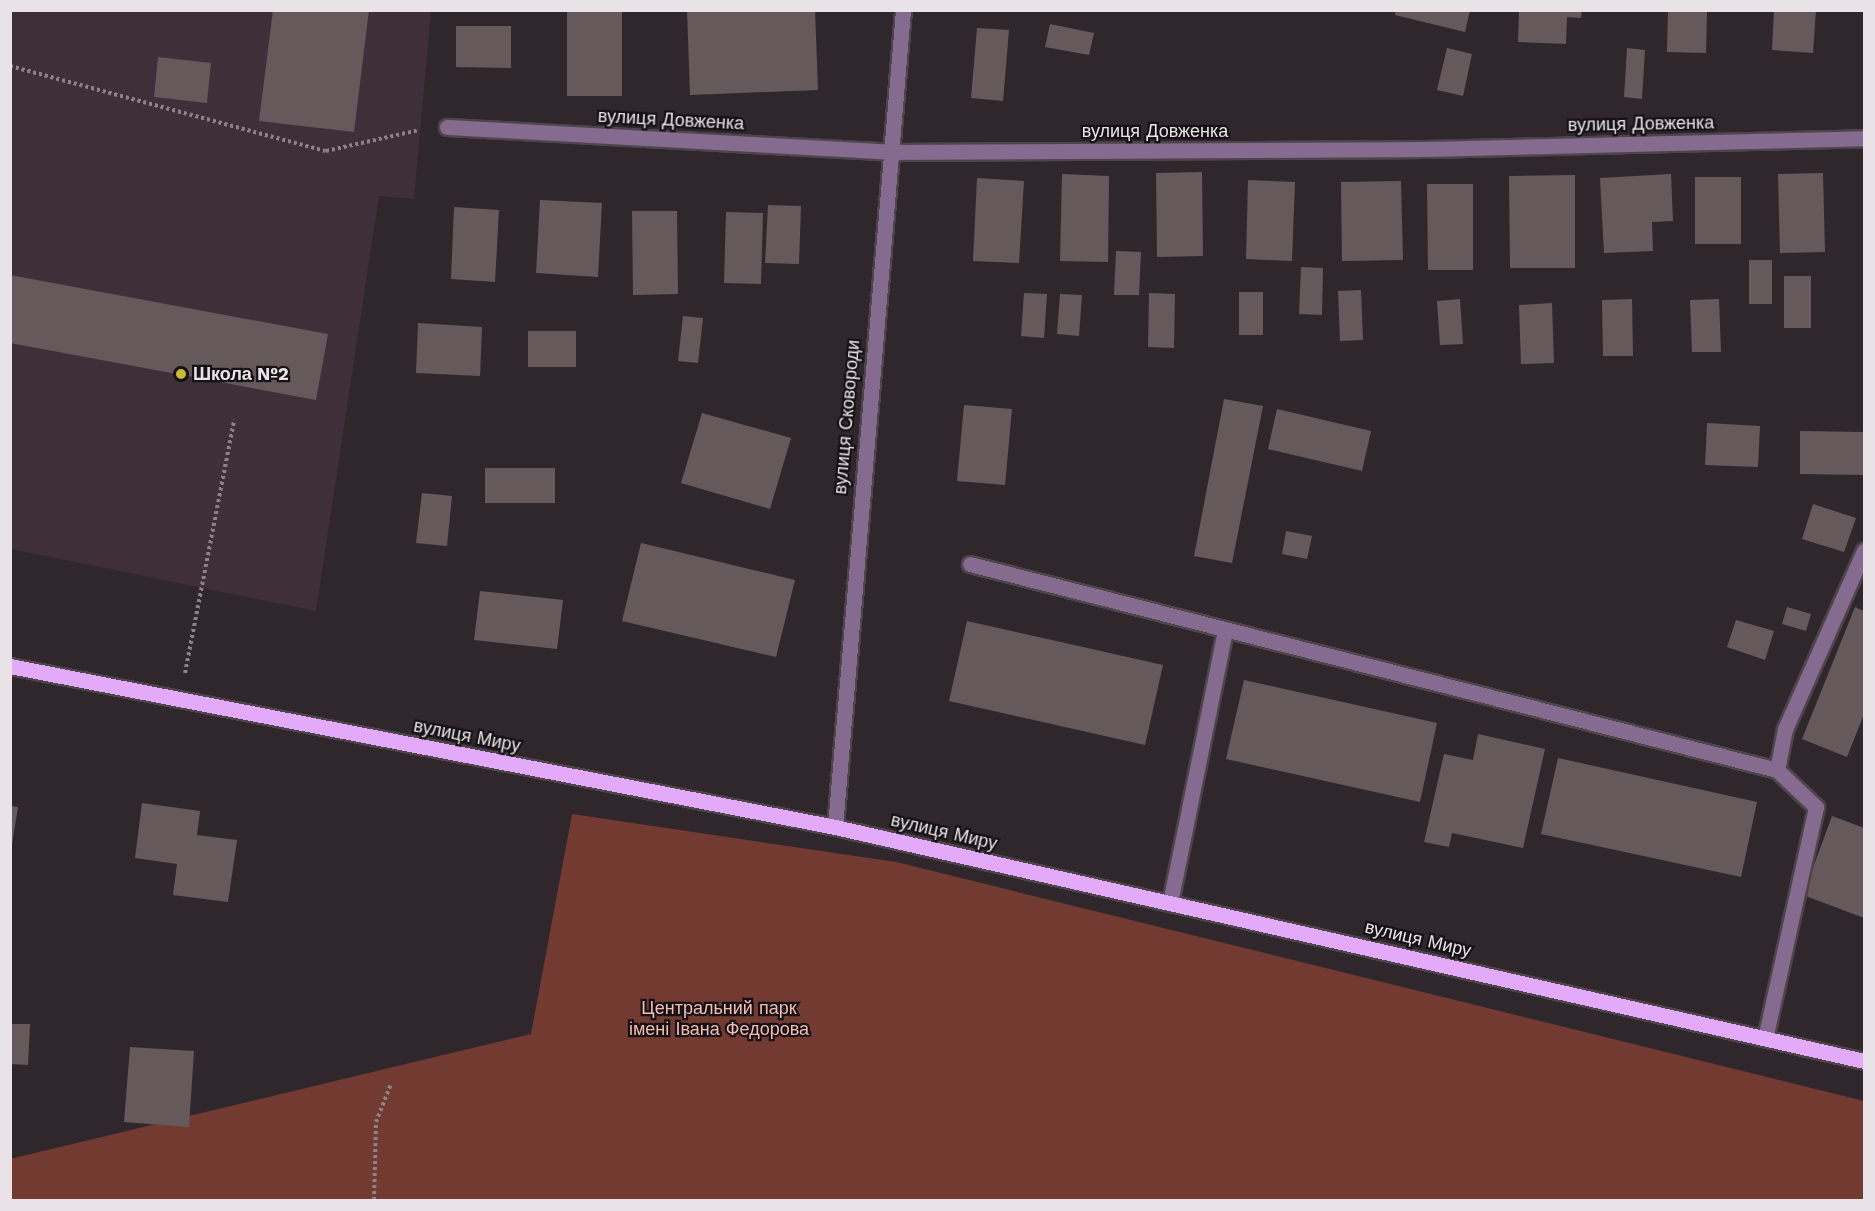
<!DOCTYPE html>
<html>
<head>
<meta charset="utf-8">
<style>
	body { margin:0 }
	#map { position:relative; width:1875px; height:1211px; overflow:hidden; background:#30272c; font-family:"Work Sans",sans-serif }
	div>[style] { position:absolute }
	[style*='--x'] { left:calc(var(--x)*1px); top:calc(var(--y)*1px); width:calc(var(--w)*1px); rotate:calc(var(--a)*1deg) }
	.built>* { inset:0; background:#3e2f38 }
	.green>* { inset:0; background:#733a32 }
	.building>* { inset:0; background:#66595b }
	.path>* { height:4px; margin-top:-2px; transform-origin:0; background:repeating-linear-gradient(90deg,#8a8387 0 3px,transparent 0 6px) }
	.roads { filter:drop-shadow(2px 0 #4e454a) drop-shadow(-2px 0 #4e454a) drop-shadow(0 2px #4e454a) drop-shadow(0 -2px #4e454a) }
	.minor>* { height:15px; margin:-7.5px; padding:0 7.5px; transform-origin:7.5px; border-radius:7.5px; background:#856b90 }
	.major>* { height:15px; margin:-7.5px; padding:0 7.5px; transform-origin:7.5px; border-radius:7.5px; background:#e2aaf8 }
	.dots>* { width:16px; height:16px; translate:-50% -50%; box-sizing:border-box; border:3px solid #151114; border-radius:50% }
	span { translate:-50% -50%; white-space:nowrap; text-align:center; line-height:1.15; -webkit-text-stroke:4.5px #151114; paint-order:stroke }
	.street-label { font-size:18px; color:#e9e3e7 }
	.poi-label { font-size:18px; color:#e9e3e7; font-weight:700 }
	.left { translate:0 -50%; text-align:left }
	.park-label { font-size:18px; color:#f4bbb2 }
	.frame { position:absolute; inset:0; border:12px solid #e9e3e7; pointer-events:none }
</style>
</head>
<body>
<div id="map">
	<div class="built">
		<div style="clip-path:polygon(11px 11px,431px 11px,414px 199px,379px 196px,316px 611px,11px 549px)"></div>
	</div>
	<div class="green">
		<div style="clip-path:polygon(572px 814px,896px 862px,1864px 1101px,1864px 1200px,11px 1200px,10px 1159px,531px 1034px)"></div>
	</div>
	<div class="building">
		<div style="clip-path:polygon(273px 10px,369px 10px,354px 132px,259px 121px)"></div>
		<div style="clip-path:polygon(567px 10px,622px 10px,622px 96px,567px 96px)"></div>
		<div style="clip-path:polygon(687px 10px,815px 10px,818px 90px,690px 95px)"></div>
		<div style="clip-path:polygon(1396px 10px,1470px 10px,1465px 32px,1395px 15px)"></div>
		<div style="clip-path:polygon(1519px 10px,1582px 10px,1581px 18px,1567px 17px,1566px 44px,1518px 42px)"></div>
		<div style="clip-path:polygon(1668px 10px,1707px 10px,1706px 53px,1667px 52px)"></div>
		<div style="clip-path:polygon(1774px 10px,1816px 10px,1813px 53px,1772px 50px)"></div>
		<div style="clip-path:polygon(1050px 24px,1094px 33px,1089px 55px,1045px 47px)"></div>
		<div style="clip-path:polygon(456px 26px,511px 26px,511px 68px,456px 67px)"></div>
		<div style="clip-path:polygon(977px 28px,1009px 30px,1003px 101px,971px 98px)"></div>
		<div style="clip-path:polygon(1447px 48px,1472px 54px,1463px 96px,1437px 90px)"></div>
		<div style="clip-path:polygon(1627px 48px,1645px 50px,1642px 99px,1624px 97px)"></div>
		<div style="clip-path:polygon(158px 57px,211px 63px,207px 103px,154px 97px)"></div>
		<div style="clip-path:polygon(1202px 172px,1203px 256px,1157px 257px,1156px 173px)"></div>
		<div style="clip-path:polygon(1823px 173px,1825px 252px,1780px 253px,1778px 174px)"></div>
		<div style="clip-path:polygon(1062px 174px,1109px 176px,1108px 262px,1060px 261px)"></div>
		<div style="clip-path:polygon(1671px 174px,1673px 221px,1652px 222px,1653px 251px,1604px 253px,1600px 178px)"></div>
		<div style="clip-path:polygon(1575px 175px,1575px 268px,1510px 268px,1509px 176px)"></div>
		<div style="clip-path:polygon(1695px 177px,1741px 177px,1741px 244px,1695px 244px)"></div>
		<div style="clip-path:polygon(977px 178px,1024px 181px,1019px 263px,973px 261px)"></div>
		<div style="clip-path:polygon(1248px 180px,1295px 182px,1292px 261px,1246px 259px)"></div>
		<div style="clip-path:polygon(1401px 181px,1403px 260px,1342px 261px,1341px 182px)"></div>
		<div style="clip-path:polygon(1427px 184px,1473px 184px,1473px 270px,1428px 270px)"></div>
		<div style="clip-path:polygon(540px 200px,602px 203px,598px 277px,536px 273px)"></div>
		<div style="clip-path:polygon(768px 205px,801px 206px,799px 264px,765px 263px)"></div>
		<div style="clip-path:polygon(454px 207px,499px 210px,495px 282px,451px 279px)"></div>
		<div style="clip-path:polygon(632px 211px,677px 211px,678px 294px,633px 295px)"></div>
		<div style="clip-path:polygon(726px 212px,763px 213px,761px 284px,724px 283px)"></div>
		<div style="clip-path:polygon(1116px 251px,1141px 252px,1139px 295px,1114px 295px)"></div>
		<div style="clip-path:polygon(1749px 260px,1772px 260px,1772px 304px,1749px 304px)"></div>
		<div style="clip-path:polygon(1301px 267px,1323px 268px,1322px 315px,1299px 314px)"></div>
		<div style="clip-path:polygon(10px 275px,328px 334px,316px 400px,10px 343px)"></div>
		<div style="clip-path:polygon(1784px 276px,1811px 276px,1811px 328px,1784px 328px)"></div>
		<div style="clip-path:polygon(1361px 290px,1363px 340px,1340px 341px,1338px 291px)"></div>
		<div style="clip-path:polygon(1239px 292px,1263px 292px,1263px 335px,1239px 335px)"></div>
		<div style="clip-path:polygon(1024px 293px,1047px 294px,1044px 338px,1021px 336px)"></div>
		<div style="clip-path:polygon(1149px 293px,1175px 294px,1174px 348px,1148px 347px)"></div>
		<div style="clip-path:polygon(1060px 294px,1082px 295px,1079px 336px,1057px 334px)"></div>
		<div style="clip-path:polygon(1460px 299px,1463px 344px,1440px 345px,1437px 301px)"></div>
		<div style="clip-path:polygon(1632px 299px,1633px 356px,1603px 356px,1602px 300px)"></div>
		<div style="clip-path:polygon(1719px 299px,1721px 352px,1692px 352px,1690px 300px)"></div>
		<div style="clip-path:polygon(1552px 303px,1554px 363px,1521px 364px,1519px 305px)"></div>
		<div style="clip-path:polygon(683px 316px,703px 318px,698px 363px,678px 361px)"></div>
		<div style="clip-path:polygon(418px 323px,482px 327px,480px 376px,416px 373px)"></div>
		<div style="clip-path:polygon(528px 331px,576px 331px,576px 367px,528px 367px)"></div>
		<div style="clip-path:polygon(1224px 399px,1263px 406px,1232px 563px,1194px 556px)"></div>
		<div style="clip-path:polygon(964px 405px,1012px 409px,1005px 485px,957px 481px)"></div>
		<div style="clip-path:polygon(1277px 409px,1371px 431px,1362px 471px,1268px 449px)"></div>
		<div style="clip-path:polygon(702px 413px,791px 438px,770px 509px,681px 483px)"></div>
		<div style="clip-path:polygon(1707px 423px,1760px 426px,1758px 467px,1705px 465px)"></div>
		<div style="clip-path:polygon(1800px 431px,1864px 432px,1864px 475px,1800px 474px)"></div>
		<div style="clip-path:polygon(485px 468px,555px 468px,555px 503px,485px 503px)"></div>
		<div style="clip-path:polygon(422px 493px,452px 496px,447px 546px,416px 543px)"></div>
		<div style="clip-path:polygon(1813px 504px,1856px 518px,1844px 552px,1802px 539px)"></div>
		<div style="clip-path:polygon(1286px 531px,1312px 536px,1307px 559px,1282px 554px)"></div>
		<div style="clip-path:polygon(641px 543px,795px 580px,776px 657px,622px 621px)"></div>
		<div style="clip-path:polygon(480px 591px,563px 600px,557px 649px,474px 640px)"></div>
		<div style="clip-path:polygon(1787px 607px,1811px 614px,1806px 631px,1782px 624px)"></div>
		<div style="clip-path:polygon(1855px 607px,1864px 611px,1864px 714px,1847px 757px,1802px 739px)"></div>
		<div style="clip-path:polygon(1736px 620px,1774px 631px,1765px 660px,1727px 647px)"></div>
		<div style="clip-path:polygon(967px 621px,1163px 665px,1145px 745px,949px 701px)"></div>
		<div style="clip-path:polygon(1244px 680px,1437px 723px,1420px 802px,1226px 759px)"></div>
		<div style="clip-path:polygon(1478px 734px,1545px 749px,1523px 848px,1452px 833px,1449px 847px,1424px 842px,1444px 754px,1473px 760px)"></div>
		<div style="clip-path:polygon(1558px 758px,1757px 802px,1741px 877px,1541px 834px)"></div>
		<div style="clip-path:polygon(142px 803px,200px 811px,197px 835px,237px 840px,228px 902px,173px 895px,177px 864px,135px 858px)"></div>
		<div style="clip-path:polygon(10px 806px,18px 807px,12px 844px,10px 844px)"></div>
		<div style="clip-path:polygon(1832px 816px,1864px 828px,1864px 918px,1803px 895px)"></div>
		<div style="clip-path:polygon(10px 1024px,30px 1024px,28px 1065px,10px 1064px)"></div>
		<div style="clip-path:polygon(130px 1047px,194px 1051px,189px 1127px,124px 1122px)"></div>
	</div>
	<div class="path">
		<div style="--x:10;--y:66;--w:327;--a:15.1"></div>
		<div style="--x:326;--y:151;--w:95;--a:-12.7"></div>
		<div style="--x:185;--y:673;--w:258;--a:-79"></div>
		<div style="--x:374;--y:1200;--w:78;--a:-88.5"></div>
		<div style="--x:376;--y:1122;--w:41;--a:-68.5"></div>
	</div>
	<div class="roads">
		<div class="minor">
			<div style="--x:447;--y:127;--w:442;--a:3.2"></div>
			<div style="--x:888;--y:152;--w:539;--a:-0.32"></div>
			<div style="--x:1427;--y:149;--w:437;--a:-1.4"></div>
			<div style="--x:970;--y:564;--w:833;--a:14.32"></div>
			<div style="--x:1777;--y:770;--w:54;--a:43.5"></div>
			<div style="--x:1816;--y:807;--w:237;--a:102.4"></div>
			<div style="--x:1777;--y:770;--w:42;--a:-79"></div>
			<div style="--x:1785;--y:729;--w:195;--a:-66.1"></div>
			<div style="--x:835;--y:827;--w:820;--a:-85.24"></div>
			<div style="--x:1170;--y:903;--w:279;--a:-78.6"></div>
		</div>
		<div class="major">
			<div style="--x:10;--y:666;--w:841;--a:11.04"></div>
			<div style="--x:835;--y:827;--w:1055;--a:12.81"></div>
		</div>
	</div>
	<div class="dots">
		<div style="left:181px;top:374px;background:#cbba39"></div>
	</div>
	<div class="street-label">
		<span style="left:671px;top:120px;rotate:3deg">вулиця Довженка</span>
		<span style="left:1641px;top:124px;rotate:-1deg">вулиця Довженка</span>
		<span style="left:1155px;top:131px">вулиця Довженка</span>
		<span style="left:847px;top:417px;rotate:-85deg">вулиця Сковороди</span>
		<span style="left:467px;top:736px;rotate:11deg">вулиця Миру</span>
		<span style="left:944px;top:832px;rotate:13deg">вулиця Миру</span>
		<span style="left:1418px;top:939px;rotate:13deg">вулиця Миру</span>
	</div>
	<div class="poi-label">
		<span class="left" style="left:193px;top:374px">Школа №2</span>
	</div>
	<div class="park-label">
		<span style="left:719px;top:1019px">Центральний парк<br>імені Івана Федорова</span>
	</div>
	<div class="frame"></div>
</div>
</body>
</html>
